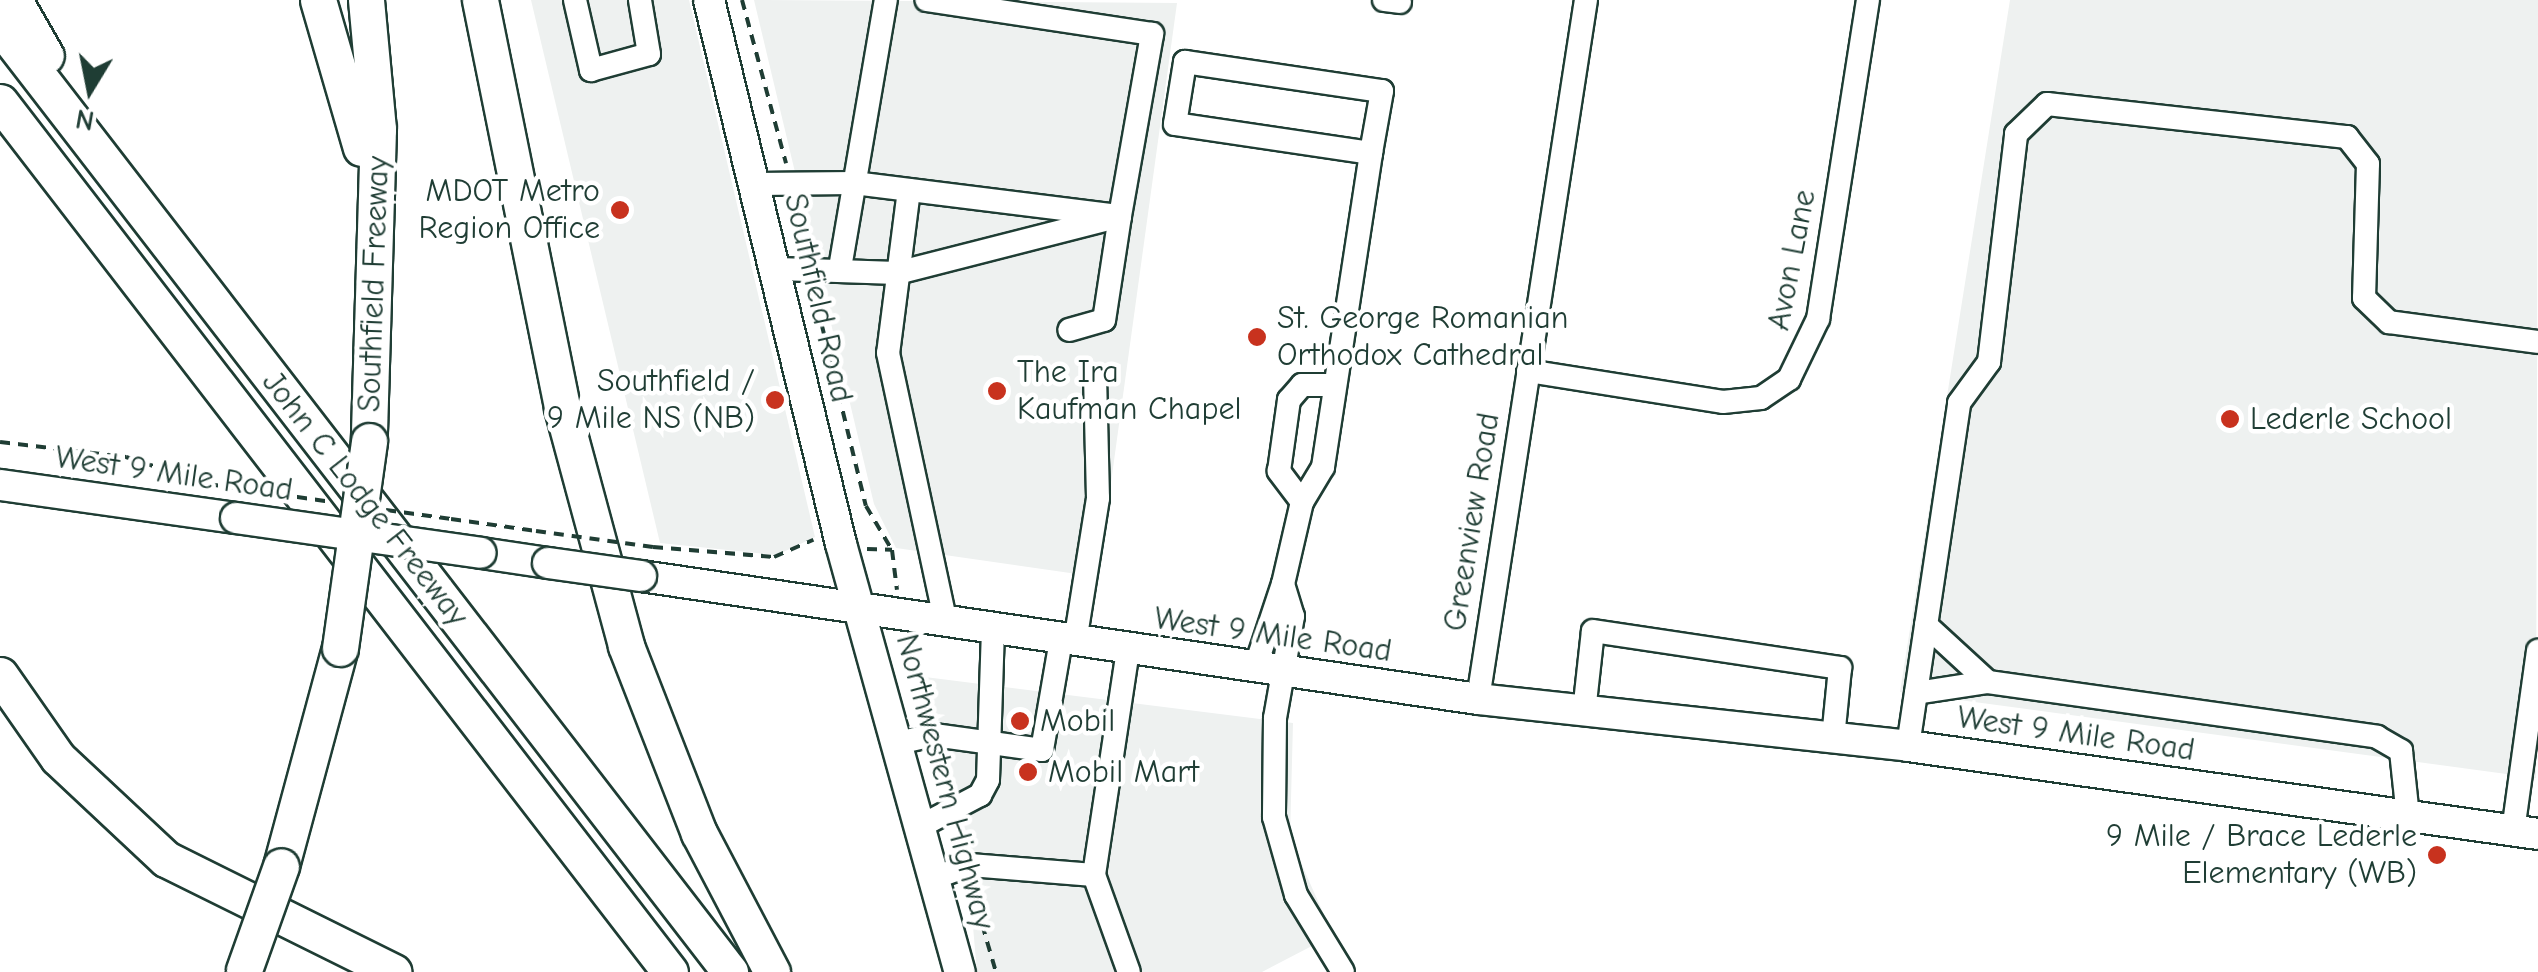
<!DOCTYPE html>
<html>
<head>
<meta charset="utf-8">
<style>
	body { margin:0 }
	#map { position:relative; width:2538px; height:972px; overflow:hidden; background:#fff; font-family:"Comic Neue",sans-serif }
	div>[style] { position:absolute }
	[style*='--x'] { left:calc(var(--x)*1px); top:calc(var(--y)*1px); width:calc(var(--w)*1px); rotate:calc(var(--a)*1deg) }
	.built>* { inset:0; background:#eef1f0 }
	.path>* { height:4px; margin-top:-2px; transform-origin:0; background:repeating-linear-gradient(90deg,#1f3d34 0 10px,transparent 0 18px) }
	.roads { filter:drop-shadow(2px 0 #1f3d34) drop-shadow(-2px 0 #1f3d34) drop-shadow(0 2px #1f3d34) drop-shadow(0 -2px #1f3d34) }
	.minor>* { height:22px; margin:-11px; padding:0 11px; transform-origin:11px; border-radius:11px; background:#fff }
	.major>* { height:30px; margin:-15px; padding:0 15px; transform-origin:15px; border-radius:15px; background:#fff }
	.highway>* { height:35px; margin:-17.5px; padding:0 17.5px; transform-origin:17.5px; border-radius:17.5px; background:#fff }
	.path-bridge>* { height:4px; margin-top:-2px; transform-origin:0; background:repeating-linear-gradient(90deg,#1f3d34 0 10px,transparent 0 18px) }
	.bridges { filter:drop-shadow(2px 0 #1f3d34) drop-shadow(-2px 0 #1f3d34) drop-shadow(0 2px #1f3d34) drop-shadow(0 -2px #1f3d34) }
	.major-bridge>* { height:30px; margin:-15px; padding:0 15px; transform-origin:15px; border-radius:15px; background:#fff }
	.highway-bridge>* { height:35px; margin:-17.5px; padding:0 17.5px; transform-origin:17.5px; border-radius:17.5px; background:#fff }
	.dots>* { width:28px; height:28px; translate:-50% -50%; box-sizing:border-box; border:5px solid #fff; border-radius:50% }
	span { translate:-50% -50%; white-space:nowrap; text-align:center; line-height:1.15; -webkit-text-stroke:9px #fff; paint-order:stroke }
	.poi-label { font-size:32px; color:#1f3d34 }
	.right { translate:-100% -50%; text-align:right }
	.left { translate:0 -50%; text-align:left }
	.street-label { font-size:32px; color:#1f3d34 }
	.north { position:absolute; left:40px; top:40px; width:100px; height:100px; -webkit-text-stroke:8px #fff; paint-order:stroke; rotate:190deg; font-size:28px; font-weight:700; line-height:40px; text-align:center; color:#1f3d34 }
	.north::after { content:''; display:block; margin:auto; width:35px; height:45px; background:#1f3d34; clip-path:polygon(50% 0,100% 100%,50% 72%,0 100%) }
</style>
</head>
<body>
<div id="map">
	<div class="built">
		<div style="clip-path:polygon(531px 0,689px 0,815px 537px,777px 555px,660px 543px)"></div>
		<div style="clip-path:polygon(754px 0,1177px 3px,1098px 577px,896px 548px,874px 504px)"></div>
		<div style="clip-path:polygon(2010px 0,2538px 0,2536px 778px,1900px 692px)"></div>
		<div style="clip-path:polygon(925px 677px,1293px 723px,1290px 838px,1333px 935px,1262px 972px,977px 972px,965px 836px)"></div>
	</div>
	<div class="path">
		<div style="--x:742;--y:0;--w:169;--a:74.9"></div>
		<div style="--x:796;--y:206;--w:45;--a:76"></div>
		<div style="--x:813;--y:289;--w:223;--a:76.3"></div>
		<div style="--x:866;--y:506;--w:51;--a:59.4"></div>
		<div style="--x:0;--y:442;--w:127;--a:6.8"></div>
		<div style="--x:126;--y:457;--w:86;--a:18.2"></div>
		<div style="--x:451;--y:519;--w:86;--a:8"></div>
		<div style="--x:653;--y:547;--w:121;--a:4.7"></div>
		<div style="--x:774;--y:557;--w:43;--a:-23.6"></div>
		<div style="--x:867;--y:549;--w:25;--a:2"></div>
		<div style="--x:892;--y:550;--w:40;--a:82.9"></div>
		<div style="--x:911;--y:642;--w:75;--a:76.1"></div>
		<div style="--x:940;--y:759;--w:30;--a:76"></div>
		<div style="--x:972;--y:890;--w:85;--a:73.7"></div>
	</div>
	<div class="roads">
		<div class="minor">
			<div style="--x:575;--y:0;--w:72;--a:77.1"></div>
			<div style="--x:591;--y:70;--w:60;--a:-15.4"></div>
			<div style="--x:649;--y:54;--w:55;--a:-99.5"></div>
			<div style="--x:1384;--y:0;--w:16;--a:7"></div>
			<div style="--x:756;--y:184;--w:98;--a:-0.6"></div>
			<div style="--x:854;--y:183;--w:268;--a:7.1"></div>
			<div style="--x:1120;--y:216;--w:105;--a:98.7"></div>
			<div style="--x:1104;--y:320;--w:36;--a:164"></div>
			<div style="--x:909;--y:190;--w:164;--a:97.3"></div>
			<div style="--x:888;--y:353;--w:276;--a:77.9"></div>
			<div style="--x:840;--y:268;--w:272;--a:-80.3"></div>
			<div style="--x:778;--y:269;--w:119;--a:1.9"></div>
			<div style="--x:897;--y:273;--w:230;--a:-14.3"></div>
			<div style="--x:1120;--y:216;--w:185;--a:-80"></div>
			<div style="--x:1152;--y:34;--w:228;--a:-171.4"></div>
			<div style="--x:1528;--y:371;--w:197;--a:9"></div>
			<div style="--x:1723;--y:402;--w:38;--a:-6"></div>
			<div style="--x:1761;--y:398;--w:34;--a:-34"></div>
			<div style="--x:1789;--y:379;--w:67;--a:-64.2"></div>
			<div style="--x:1818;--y:319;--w:323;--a:-81.1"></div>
			<div style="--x:1302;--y:502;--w:39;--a:-127"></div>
			<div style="--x:1279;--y:471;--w:72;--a:-82"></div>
			<div style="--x:1289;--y:400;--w:20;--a:-49"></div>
			<div style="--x:1302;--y:385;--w:29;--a:0"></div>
			<div style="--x:1283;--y:584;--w:84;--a:-77"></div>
			<div style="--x:1302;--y:502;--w:41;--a:-59"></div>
			<div style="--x:1323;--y:467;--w:318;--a:-81.3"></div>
			<div style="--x:1371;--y:153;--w:198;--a:-171.6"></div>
			<div style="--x:1175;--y:124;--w:63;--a:-80.8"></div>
			<div style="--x:1185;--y:62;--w:199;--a:8.4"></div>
			<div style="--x:1382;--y:91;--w:63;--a:100.1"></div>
			<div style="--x:1926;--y:625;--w:84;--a:42.6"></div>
			<div style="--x:1075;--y:642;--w:146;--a:-80.9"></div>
			<div style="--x:1098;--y:498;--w:120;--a:-91.4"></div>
			<div style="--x:1128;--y:650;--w:228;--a:98.6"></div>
			<div style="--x:1094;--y:875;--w:103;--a:70.2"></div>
			<div style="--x:1255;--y:668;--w:89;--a:-71.6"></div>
			<div style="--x:1283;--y:584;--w:34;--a:73"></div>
			<div style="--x:1293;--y:616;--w:104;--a:100"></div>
			<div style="--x:1275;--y:718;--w:99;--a:90.6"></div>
			<div style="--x:1274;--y:817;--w:81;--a:74.2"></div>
			<div style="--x:1296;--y:895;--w:90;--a:58.6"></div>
			<div style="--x:1916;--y:693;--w:73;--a:-8.7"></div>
			<div style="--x:1988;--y:682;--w:393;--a:8"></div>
			<div style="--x:2377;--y:737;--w:28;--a:30"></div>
			<div style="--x:2401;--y:751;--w:65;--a:83.9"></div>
			<div style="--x:1478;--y:699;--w:707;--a:-81.22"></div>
			<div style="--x:1584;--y:712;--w:81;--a:-83.7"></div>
			<div style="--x:1593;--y:631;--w:250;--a:8.5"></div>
			<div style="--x:1840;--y:668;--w:70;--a:95.7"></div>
			<div style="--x:898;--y:743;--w:37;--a:-13"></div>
			<div style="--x:934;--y:735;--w:109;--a:7.9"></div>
			<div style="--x:1042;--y:750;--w:112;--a:-80.2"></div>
			<div style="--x:1908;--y:746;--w:347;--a:-81.5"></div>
			<div style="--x:1959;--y:403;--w:51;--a:-53.8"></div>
			<div style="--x:1989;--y:362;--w:230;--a:-83.2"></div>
			<div style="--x:2016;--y:134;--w:43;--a:-44.1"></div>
			<div style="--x:2047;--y:104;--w:302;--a:6.3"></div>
			<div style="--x:2347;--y:137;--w:34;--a:52"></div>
			<div style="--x:2368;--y:164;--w:134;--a:91.7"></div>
			<div style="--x:2364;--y:298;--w:35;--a:44"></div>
			<div style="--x:2389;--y:322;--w:150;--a:7.6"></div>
			<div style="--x:921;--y:826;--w:67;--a:-27.7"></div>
			<div style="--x:980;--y:795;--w:17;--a:-62"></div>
			<div style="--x:988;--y:780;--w:150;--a:-88.1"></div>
			<div style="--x:2513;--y:831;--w:182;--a:-82.1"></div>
			<div style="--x:934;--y:878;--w:38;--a:-20"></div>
			<div style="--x:970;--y:865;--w:124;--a:4.6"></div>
		</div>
		<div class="major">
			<div style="--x:709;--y:0;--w:560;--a:76.36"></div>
			<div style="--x:841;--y:544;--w:444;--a:74.5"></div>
			<div style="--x:0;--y:485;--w:238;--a:8"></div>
			<div style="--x:481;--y:553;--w:68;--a:8.5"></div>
			<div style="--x:641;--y:576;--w:846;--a:8.36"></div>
			<div style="--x:1478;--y:699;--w:433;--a:6.2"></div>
			<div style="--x:1908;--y:746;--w:636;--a:7.95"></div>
		</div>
		<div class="highway">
			<div style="--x:14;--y:0;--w:64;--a:60.3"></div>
			<div style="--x:318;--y:0;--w:154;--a:73.8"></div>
			<div style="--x:366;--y:0;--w:130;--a:84.7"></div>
			<div style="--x:378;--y:129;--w:312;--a:91.7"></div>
			<div style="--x:480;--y:0;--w:416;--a:78.6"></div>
			<div style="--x:562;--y:408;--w:246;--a:74.9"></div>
			<div style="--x:626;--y:646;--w:201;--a:68.7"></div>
			<div style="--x:699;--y:833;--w:157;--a:62.3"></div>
			<div style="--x:0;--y:26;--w:1195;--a:52.34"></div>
			<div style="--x:0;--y:102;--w:1098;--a:52.4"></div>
			<div style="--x:0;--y:675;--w:101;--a:55.1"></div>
			<div style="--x:58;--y:758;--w:148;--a:43.1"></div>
			<div style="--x:166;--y:859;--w:254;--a:26.4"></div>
			<div style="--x:281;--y:866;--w:226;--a:-74.9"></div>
		</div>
	</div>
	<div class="path-bridge">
		<div style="--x:208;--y:484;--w:125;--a:8.3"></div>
		<div style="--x:386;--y:510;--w:66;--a:7.9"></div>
		<div style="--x:536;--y:531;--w:118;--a:7.8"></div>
	</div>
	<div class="bridges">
		<div class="major-bridge">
			<div style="--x:236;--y:518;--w:247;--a:8.1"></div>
			<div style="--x:548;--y:563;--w:94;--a:8"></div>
		</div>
		<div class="highway-bridge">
			<div style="--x:340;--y:648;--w:209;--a:-82"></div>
			<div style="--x:244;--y:970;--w:110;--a:-70.4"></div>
		</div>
	</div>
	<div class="dots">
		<div style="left:620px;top:210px;background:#c8321e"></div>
		<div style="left:1257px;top:337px;background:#c8321e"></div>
		<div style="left:997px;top:391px;background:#c8321e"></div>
		<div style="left:775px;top:400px;background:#c8321e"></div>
		<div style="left:2230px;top:419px;background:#c8321e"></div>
		<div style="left:1020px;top:721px;background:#c8321e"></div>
		<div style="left:1028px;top:772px;background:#c8321e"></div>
		<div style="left:2437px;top:855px;background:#c8321e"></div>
	</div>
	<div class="poi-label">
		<span class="right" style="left:600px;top:210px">MDOT Metro<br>Region Office</span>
		<span class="left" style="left:1277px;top:337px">St. George Romanian<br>Orthodox Cathedral</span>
		<span class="left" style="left:1017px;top:391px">The Ira<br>Kaufman Chapel</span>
		<span class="right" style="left:755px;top:400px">Southfield /<br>9 Mile NS (NB)</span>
		<span class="left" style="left:2250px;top:419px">Lederle School</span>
		<span class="left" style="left:1040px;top:721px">Mobil</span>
		<span class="left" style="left:1048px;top:772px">Mobil Mart</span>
		<span class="right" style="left:2417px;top:855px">9 Mile / Brace Lederle<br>Elementary (WB)</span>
	</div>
	<div class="street-label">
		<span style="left:1792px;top:260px;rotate:-79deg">Avon Lane</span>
		<span style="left:374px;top:284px;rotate:-88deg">Southfield Freeway</span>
		<span style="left:818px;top:298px;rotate:77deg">Southfield Road</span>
		<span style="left:174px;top:474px;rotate:8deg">West 9 Mile Road</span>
		<span style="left:365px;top:499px;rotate:52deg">John C Lodge Freeway</span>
		<span style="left:1472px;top:522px;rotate:-81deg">Greenview Road</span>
		<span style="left:1273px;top:635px;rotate:8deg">West 9 Mile Road</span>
		<span style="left:2076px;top:734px;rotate:8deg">West 9 Mile Road</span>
		<span style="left:945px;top:782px;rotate:75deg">Northwestern Highway</span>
	</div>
	<div class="north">N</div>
</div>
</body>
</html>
